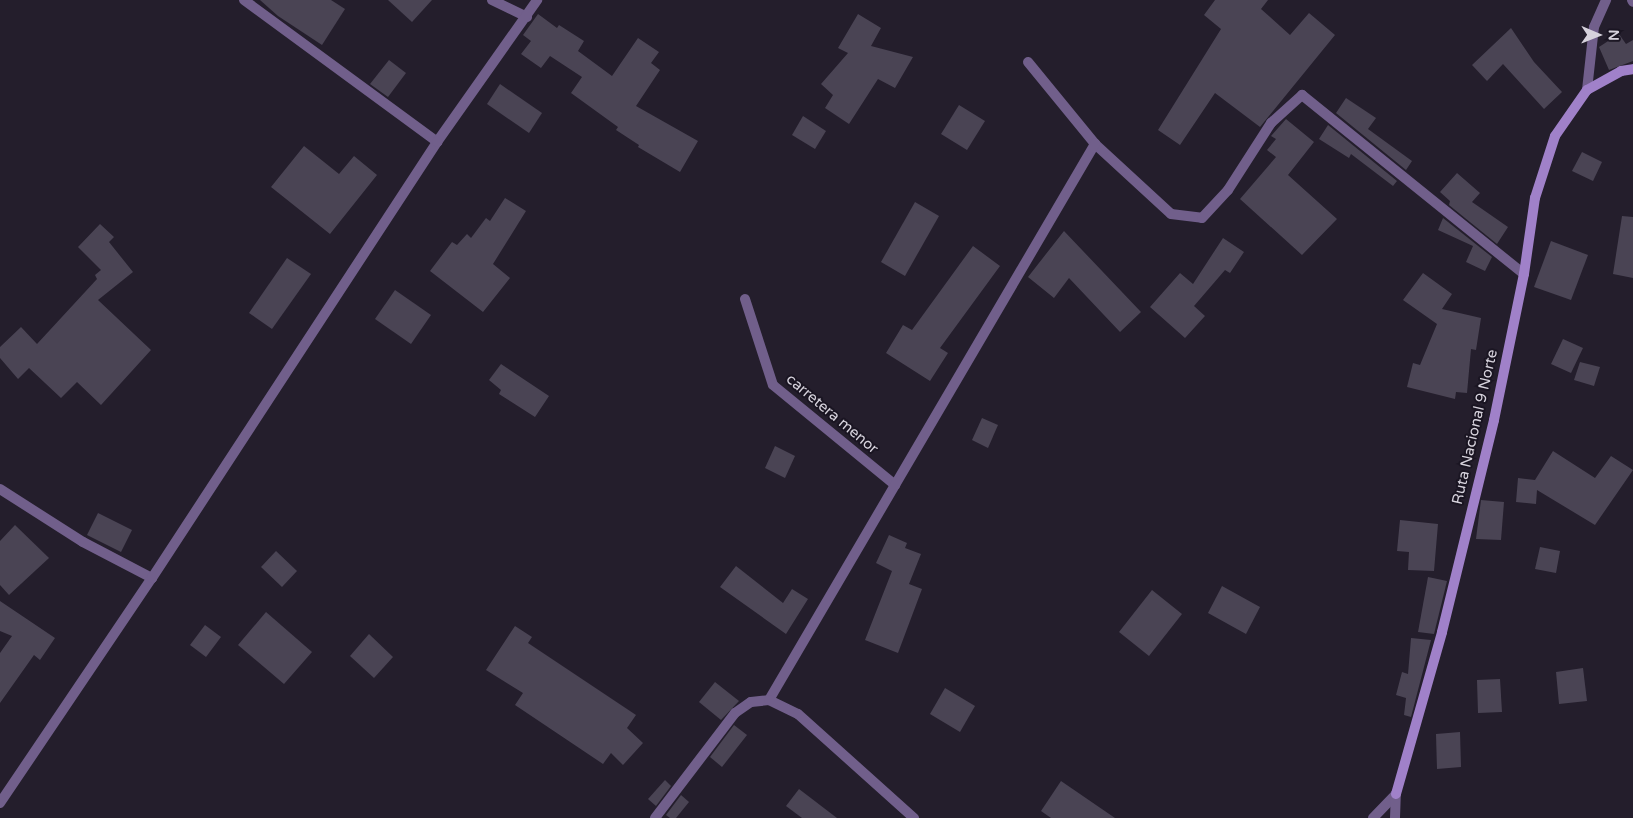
<!DOCTYPE html>
<html>
<head>
<meta charset="utf-8">
<style>
	body { margin:0 }
	#map { position:relative; width:1633px; height:818px; overflow:hidden; background:#241e2c; font-family:"Varela Round",sans-serif }
	div>[style] { position:absolute }
	[style*='--x'] { left:calc(var(--x)*1px); top:calc(var(--y)*1px); width:calc(var(--w)*1px); rotate:calc(var(--a)*1deg) }
	.building>* { inset:0; background:#4a4454 }
	.minor>* { height:10px; margin:-5px; padding:0 5px; transform-origin:5px; border-radius:5px; background:#715f8b }
	.tertiary>* { height:10px; margin:-5px; padding:0 5px; transform-origin:5px; border-radius:5px; background:#715f8b }
	.secondary>* { height:10px; margin:-5px; padding:0 5px; transform-origin:5px; border-radius:5px; background:#a081c9 }
	span { translate:-50% -50%; white-space:nowrap; text-align:center; line-height:1.15; -webkit-text-stroke:4px #1a1522; paint-order:stroke }
	.street-label { font-size:15px; color:#d6d2dc }
	.north { position:absolute; left:1573px; top:10px; width:50px; height:50px; -webkit-text-stroke:4px #1a1522; paint-order:stroke; rotate:91deg; font-size:14px; font-weight:700; line-height:20px; text-align:center; color:#d6d2dc }
	.north::after { content:''; display:block; margin:auto; width:18px; height:22px; background:#d6d2dc; clip-path:polygon(50% 0,100% 100%,50% 72%,0 100%) }
</style>
</head>
<body>
<div id="map">
	<div class="building">
		<div style="clip-path:polygon(260px 0,331px 0,345px 9px,322px 45px,278px 16px)"></div>
		<div style="clip-path:polygon(388px 0,432px 0,412px 22px)"></div>
		<div style="clip-path:polygon(1215px 0,1268px 0,1261px 9px,1290px 35px,1309px 13px,1335px 35px,1260px 127px,1215px 93px,1180px 145px,1158px 130px,1221px 29px,1204px 15px)"></div>
		<div style="clip-path:polygon(538px 14px,557px 28px,559px 25px,584px 41px,578px 51px,612px 76px,638px 38px,659px 52px,651px 63px,660px 70px,636px 106px,698px 141px,680px 172px,638px 147px,639px 145px,616px 130px,618px 127px,571px 93px,582px 77px,550px 56px,541px 68px,521px 54px,531px 41px,523px 35px)"></div>
		<div style="clip-path:polygon(858px 14px,881px 28px,871px 46px,913px 57px,895px 88px,878px 79px,849px 124px,825px 108px,833px 95px,821px 84px,848px 53px,838px 48px)"></div>
		<div style="clip-path:polygon(1511px 28px,1534px 62px,1562px 92px,1544px 109px,1503px 64px,1487px 81px,1472px 65px)"></div>
		<div style="clip-path:polygon(1619px 34px,1626px 44px,1633px 40px,1633px 61px,1609px 70px,1599px 47px)"></div>
		<div style="clip-path:polygon(389px 60px,406px 73px,388px 97px,370px 84px)"></div>
		<div style="clip-path:polygon(500px 84px,542px 113px,529px 133px,487px 104px)"></div>
		<div style="clip-path:polygon(1346px 98px,1376px 118px,1368px 129px,1412px 161px,1406px 170px,1336px 113px)"></div>
		<div style="clip-path:polygon(959px 105px,985px 121px,967px 150px,941px 134px)"></div>
		<div style="clip-path:polygon(803px 116px,826px 131px,815px 149px,792px 135px)"></div>
		<div style="clip-path:polygon(1286px 119px,1314px 142px,1288px 175px,1337px 219px,1302px 255px,1240px 199px,1276px 157px,1267px 150px,1276px 139px,1271px 136px)"></div>
		<div style="clip-path:polygon(1328px 125px,1397px 181px,1393px 186px,1351px 154px,1349px 158px,1319px 139px)"></div>
		<div style="clip-path:polygon(304px 146px,339px 174px,354px 156px,377px 175px,330px 234px,271px 187px)"></div>
		<div style="clip-path:polygon(1582px 152px,1602px 162px,1593px 181px,1572px 171px)"></div>
		<div style="clip-path:polygon(1457px 173px,1480px 193px,1472px 202px,1508px 227px,1497px 244px,1449px 205px,1450px 201px,1440px 192px)"></div>
		<div style="clip-path:polygon(505px 198px,526px 211px,493px 264px,510px 278px,483px 312px,430px 271px,452px 242px,457px 245px,467px 234px,471px 238px,486px 218px,490px 221px)"></div>
		<div style="clip-path:polygon(915px 202px,939px 216px,905px 276px,881px 262px)"></div>
		<div style="clip-path:polygon(1622px 216px,1633px 217px,1633px 278px,1613px 274px)"></div>
		<div style="clip-path:polygon(1443px 218px,1492px 257px,1485px 271px,1466px 262px,1473px 246px,1438px 230px)"></div>
		<div style="clip-path:polygon(100px 224px,114px 237px,109px 242px,133px 272px,98px 300px,151px 350px,101px 405px,77px 382px,61px 398px,29px 368px,18px 379px,0 358px,0 347px,21px 327px,37px 344px,97px 279px,95px 275px,101px 270px,78px 247px)"></div>
		<div style="clip-path:polygon(1064px 231px,1141px 312px,1120px 332px,1069px 278px,1054px 298px,1028px 277px)"></div>
		<div style="clip-path:polygon(1223px 238px,1244px 252px,1230px 273px,1225px 270px,1194px 306px,1205px 316px,1185px 338px,1150px 307px,1180px 273px,1193px 284px)"></div>
		<div style="clip-path:polygon(1551px 241px,1588px 255px,1571px 300px,1534px 287px)"></div>
		<div style="clip-path:polygon(973px 246px,1000px 266px,940px 348px,948px 353px,930px 381px,886px 353px,903px 325px,912px 330px)"></div>
		<div style="clip-path:polygon(287px 258px,311px 274px,272px 329px,249px 313px)"></div>
		<div style="clip-path:polygon(1423px 273px,1452px 294px,1442px 309px,1481px 318px,1476px 350px,1471px 349px,1467px 393px,1456px 392px,1455px 399px,1407px 387px,1413px 363px,1420px 365px,1437px 324px,1403px 300px)"></div>
		<div style="clip-path:polygon(395px 290px,431px 315px,411px 344px,375px 319px)"></div>
		<div style="clip-path:polygon(1563px 339px,1583px 348px,1571px 373px,1551px 364px)"></div>
		<div style="clip-path:polygon(1580px 362px,1600px 367px,1594px 386px,1574px 380px)"></div>
		<div style="clip-path:polygon(501px 364px,549px 396px,535px 417px,499px 394px,501px 390px,489px 380px)"></div>
		<div style="clip-path:polygon(982px 418px,998px 425px,988px 448px,972px 440px)"></div>
		<div style="clip-path:polygon(775px 446px,795px 456px,785px 478px,765px 468px)"></div>
		<div style="clip-path:polygon(1553px 451px,1595px 478px,1611px 456px,1633px 470px,1595px 525px,1537px 490px,1536px 504px,1516px 502px,1518px 478px,1535px 480px)"></div>
		<div style="clip-path:polygon(1481px 500px,1504px 502px,1501px 540px,1476px 539px)"></div>
		<div style="clip-path:polygon(98px 513px,132px 530px,121px 552px,87px 535px)"></div>
		<div style="clip-path:polygon(1400px 520px,1438px 524px,1434px 571px,1408px 570px,1409px 552px,1397px 551px)"></div>
		<div style="clip-path:polygon(15px 525px,49px 558px,9px 595px,0 585px,0 541px)"></div>
		<div style="clip-path:polygon(889px 535px,907px 543px,905px 548px,921px 554px,909px 584px,922px 589px,898px 653px,865px 640px,892px 571px,876px 563px)"></div>
		<div style="clip-path:polygon(1540px 547px,1560px 551px,1556px 573px,1535px 569px)"></div>
		<div style="clip-path:polygon(276px 551px,297px 571px,282px 587px,261px 567px)"></div>
		<div style="clip-path:polygon(736px 566px,783px 603px,792px 589px,808px 599px,786px 634px,720px 587px)"></div>
		<div style="clip-path:polygon(1428px 577px,1447px 581px,1434px 634px,1418px 632px)"></div>
		<div style="clip-path:polygon(1222px 586px,1260px 607px,1246px 634px,1208px 613px)"></div>
		<div style="clip-path:polygon(1152px 590px,1182px 614px,1149px 656px,1119px 632px)"></div>
		<div style="clip-path:polygon(0 601px,55px 638px,40px 660px,34px 655px,0 703px,0 653px,12px 636px,0 631px)"></div>
		<div style="clip-path:polygon(266px 612px,312px 652px,284px 684px,238px 645px)"></div>
		<div style="clip-path:polygon(205px 625px,221px 637px,206px 657px,190px 645px)"></div>
		<div style="clip-path:polygon(515px 626px,532px 637px,528px 643px,636px 715px,627px 728px,643px 743px,623px 765px,611px 753px,603px 764px,515px 705px,523px 693px,486px 670px)"></div>
		<div style="clip-path:polygon(369px 634px,393px 657px,374px 678px,350px 656px)"></div>
		<div style="clip-path:polygon(1411px 638px,1431px 640px,1411px 717px,1404px 715px,1406px 698px,1396px 695px,1402px 672px,1408px 674px)"></div>
		<div style="clip-path:polygon(1583px 668px,1587px 701px,1559px 704px,1556px 672px)"></div>
		<div style="clip-path:polygon(1500px 679px,1502px 712px,1478px 713px,1477px 680px)"></div>
		<div style="clip-path:polygon(715px 682px,739px 701px,721px 720px,699px 702px)"></div>
		<div style="clip-path:polygon(945px 688px,975px 706px,960px 732px,930px 714px)"></div>
		<div style="clip-path:polygon(734px 725px,747px 735px,722px 767px,710px 757px)"></div>
		<div style="clip-path:polygon(1460px 732px,1461px 767px,1437px 769px,1436px 734px)"></div>
		<div style="clip-path:polygon(665px 780px,671px 786px,656px 806px,648px 799px)"></div>
		<div style="clip-path:polygon(1061px 781px,1115px 818px,1051px 818px,1041px 811px)"></div>
		<div style="clip-path:polygon(799px 789px,837px 818px,802px 818px,786px 806px)"></div>
		<div style="clip-path:polygon(681px 795px,689px 802px,676px 818px,670px 818px,666px 815px)"></div>
	</div>
	<div class="minor">
		<div style="--x:244;--y:0;--w:240;--a:36.3"></div>
		<div style="--x:492;--y:0;--w:39;--a:26"></div>
		<div style="--x:1632;--y:0;--w:2;--a:63"></div>
		<div style="--x:1028;--y:62;--w:106;--a:50.7"></div>
		<div style="--x:1095;--y:144;--w:103;--a:42.6"></div>
		<div style="--x:1171;--y:214;--w:31;--a:7"></div>
		<div style="--x:1202;--y:218;--w:38;--a:-47"></div>
		<div style="--x:1228;--y:190;--w:80;--a:-57.3"></div>
		<div style="--x:1271;--y:123;--w:42;--a:-42.1"></div>
		<div style="--x:1302;--y:95;--w:285;--a:38.9"></div>
		<div style="--x:1587;--y:90;--w:63;--a:-83.7"></div>
		<div style="--x:1594;--y:27;--w:30;--a:-66"></div>
		<div style="--x:745;--y:299;--w:90;--a:72"></div>
		<div style="--x:773;--y:385;--w:158;--a:39.3"></div>
		<div style="--x:0;--y:489;--w:98;--a:32.6"></div>
		<div style="--x:83;--y:542;--w:78;--a:27.6"></div>
		<div style="--x:769;--y:700;--w:645;--a:-59.62"></div>
		<div style="--x:0;--y:803;--w:272;--a:-56"></div>
		<div style="--x:152;--y:578;--w:521;--a:-56.83"></div>
		<div style="--x:437;--y:142;--w:174;--a:-54.8"></div>
	</div>
	<div class="tertiary">
		<div style="--x:655;--y:818;--w:132;--a:-52.7"></div>
		<div style="--x:735;--y:713;--w:19;--a:-35"></div>
		<div style="--x:751;--y:702;--w:18;--a:-6"></div>
		<div style="--x:769;--y:700;--w:32;--a:26"></div>
		<div style="--x:798;--y:714;--w:156;--a:41.9"></div>
		<div style="--x:1373;--y:818;--w:33;--a:-46"></div>
		<div style="--x:1395;--y:818;--w:24;--a:-88"></div>
	</div>
	<div class="secondary">
		<div style="--x:1396;--y:794;--w:168;--a:-74.1"></div>
		<div style="--x:1442;--y:632;--w:218;--a:-76.2"></div>
		<div style="--x:1494;--y:420;--w:149;--a:-78.4"></div>
		<div style="--x:1524;--y:274;--w:77;--a:-81.8"></div>
		<div style="--x:1535;--y:198;--w:65;--a:-72.1"></div>
		<div style="--x:1555;--y:136;--w:56;--a:-55.2"></div>
		<div style="--x:1587;--y:90;--w:39;--a:-29"></div>
		<div style="--x:1621;--y:71;--w:12;--a:-9"></div>
	</div>
	<div class="street-label">
		<span style="left:832px;top:414px;rotate:40deg">carretera menor</span>
		<span style="left:1475px;top:427px;rotate:-77deg">Ruta Nacional 9 Norte</span>
	</div>
	<div class="north">N</div>
</div>
</body>
</html>
